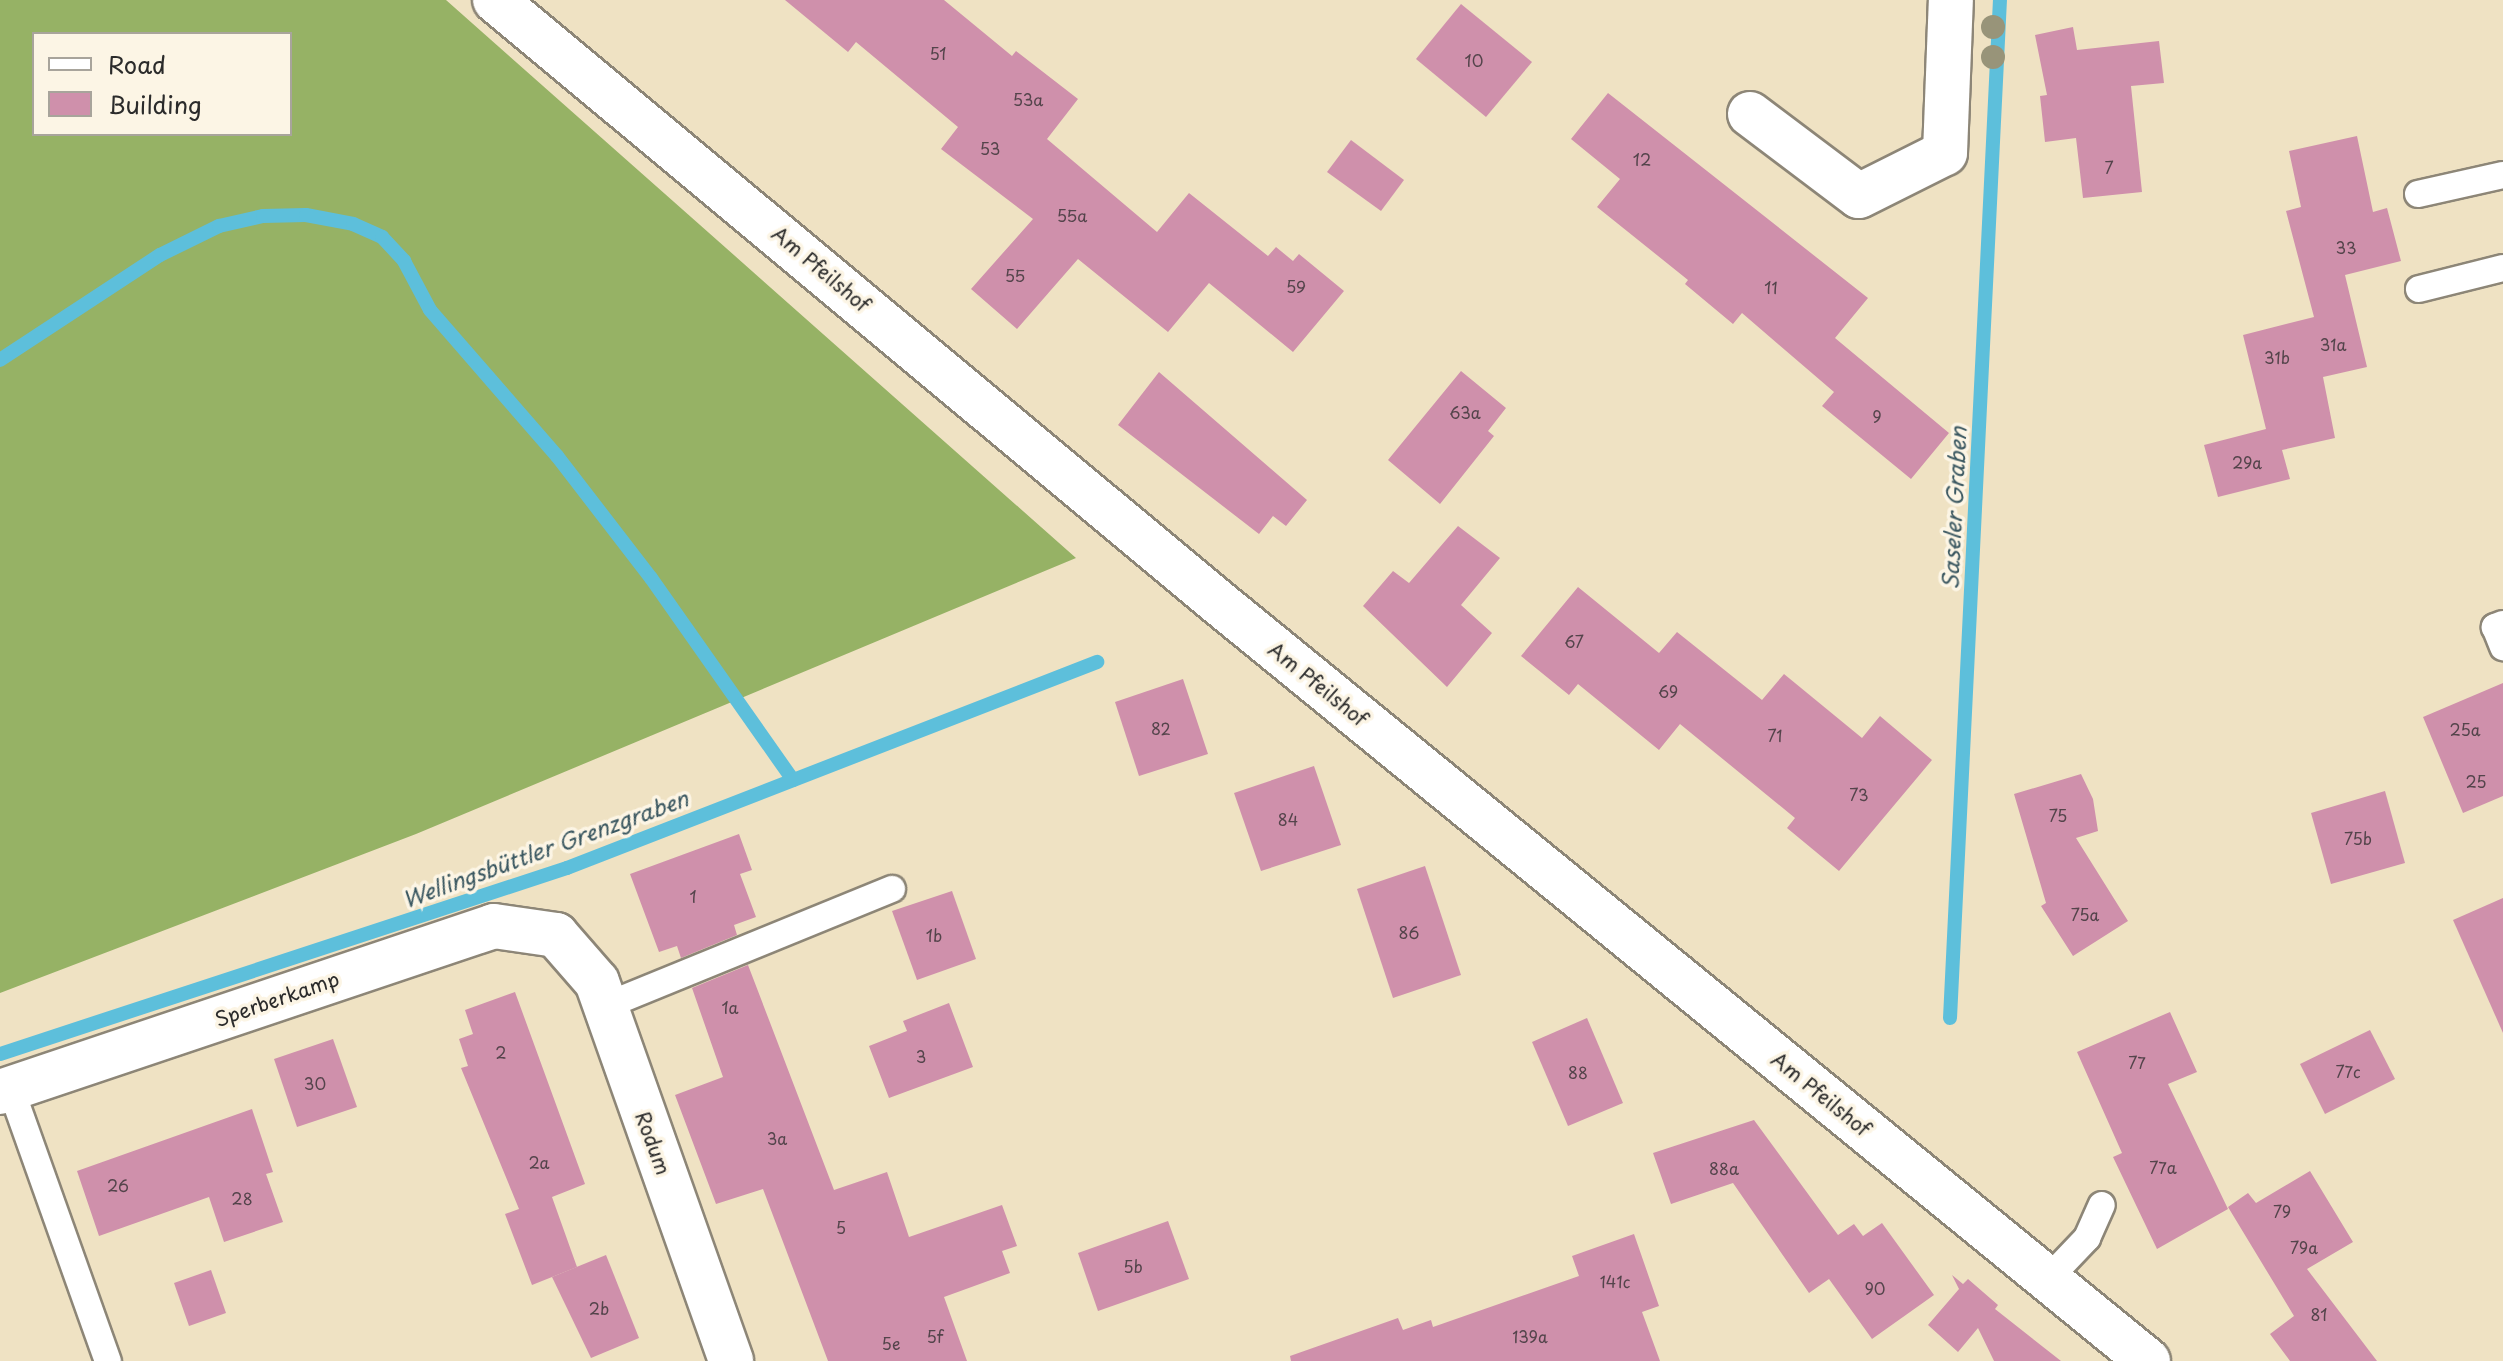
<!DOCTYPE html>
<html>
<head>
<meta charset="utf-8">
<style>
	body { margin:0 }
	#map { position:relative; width:2503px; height:1361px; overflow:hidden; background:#efe2c3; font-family:"Playpen Sans",sans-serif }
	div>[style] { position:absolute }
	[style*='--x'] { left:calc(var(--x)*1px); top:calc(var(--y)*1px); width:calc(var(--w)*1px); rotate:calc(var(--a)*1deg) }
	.forest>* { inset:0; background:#96b265 }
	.stream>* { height:14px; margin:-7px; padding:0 7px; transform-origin:7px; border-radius:7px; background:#5dbfdb }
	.building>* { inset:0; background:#cf90ab }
	.roads { filter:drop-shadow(2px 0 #8d8677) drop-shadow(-2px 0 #8d8677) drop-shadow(0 2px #8d8677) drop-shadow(0 -2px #8d8677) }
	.service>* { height:26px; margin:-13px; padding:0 13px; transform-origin:13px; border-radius:13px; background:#fff }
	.minor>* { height:44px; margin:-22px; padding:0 22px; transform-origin:22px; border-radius:22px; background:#fff }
	.trees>* { width:24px; height:24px; margin:-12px; border-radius:50%; background:#989479 }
	span { translate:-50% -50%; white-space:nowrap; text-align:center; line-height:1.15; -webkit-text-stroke:7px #fcf5e5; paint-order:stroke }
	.number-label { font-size:16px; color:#54444b }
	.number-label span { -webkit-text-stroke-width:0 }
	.street-label { font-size:20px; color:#2b2b2b }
	.water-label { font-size:22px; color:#3a5760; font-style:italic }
	.legend { position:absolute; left:32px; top:32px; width:260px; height:104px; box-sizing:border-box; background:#fcf5e5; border:2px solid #a8a49b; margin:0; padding:10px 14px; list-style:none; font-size:24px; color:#2b2b2b }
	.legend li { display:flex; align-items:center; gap:16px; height:40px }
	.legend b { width:40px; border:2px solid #a8a49b }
</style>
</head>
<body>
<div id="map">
	<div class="forest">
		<div style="clip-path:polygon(evenodd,0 0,446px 0,1076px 558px,416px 834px,0 993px,0 0,34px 34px,290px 34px,290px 134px,34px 134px,34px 34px)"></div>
	</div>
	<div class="stream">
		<div style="--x:0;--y:360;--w:191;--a:-33.3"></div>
		<div style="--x:160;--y:255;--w:66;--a:-26.2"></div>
		<div style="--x:219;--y:226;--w:45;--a:-12.8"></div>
		<div style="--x:263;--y:216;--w:43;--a:-1.3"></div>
		<div style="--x:306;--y:215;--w:48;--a:10.8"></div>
		<div style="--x:353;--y:224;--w:32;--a:24"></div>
		<div style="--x:382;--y:237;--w:33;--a:47"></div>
		<div style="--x:404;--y:261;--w:55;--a:62"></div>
		<div style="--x:430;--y:310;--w:194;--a:49"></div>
		<div style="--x:557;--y:456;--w:154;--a:52.4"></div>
		<div style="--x:651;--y:578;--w:247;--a:54.9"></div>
		<div style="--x:1950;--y:1018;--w:1019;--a:-87.19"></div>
		<div style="--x:0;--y:1054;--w:597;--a:-18.16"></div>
		<div style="--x:567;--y:868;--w:569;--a:-21.24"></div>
	</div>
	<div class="building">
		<div style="clip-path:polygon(785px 0,944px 0,1012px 56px,1016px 51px,1078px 99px,1047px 139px,1157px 232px,1189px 193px,1268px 256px,1276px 247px,1293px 261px,1299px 254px,1344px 291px,1293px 352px,1209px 283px,1168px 332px,1078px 259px,1017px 329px,971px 289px,1033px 219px,941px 149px,958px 127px,856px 42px,848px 52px)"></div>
		<div style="clip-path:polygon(1461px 4px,1532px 62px,1486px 117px,1416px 59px)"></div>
		<div style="clip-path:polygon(2073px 27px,2077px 50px,2159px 41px,2164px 83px,2131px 86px,2142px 192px,2083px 198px,2076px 138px,2045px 142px,2040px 96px,2047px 95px,2035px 35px)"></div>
		<div style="clip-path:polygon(1608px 93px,1868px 298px,1835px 338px,1949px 433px,1911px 479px,1822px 406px,1834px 392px,1742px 313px,1733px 324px,1685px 284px,1688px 280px,1597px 207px,1620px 179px,1571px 139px)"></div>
		<div style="clip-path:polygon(2357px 136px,2373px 212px,2387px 208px,2401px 261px,2345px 275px,2367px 367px,2323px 377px,2335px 438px,2282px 450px,2290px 479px,2218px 497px,2204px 445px,2266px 429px,2243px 335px,2314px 317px,2286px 211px,2301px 207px,2289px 151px)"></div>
		<div style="clip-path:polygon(1351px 140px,1404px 180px,1381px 211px,1327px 172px)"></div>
		<div style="clip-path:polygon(1461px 371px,1506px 408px,1488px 431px,1494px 436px,1440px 504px,1388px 460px)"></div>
		<div style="clip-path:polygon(1159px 372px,1307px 500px,1286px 526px,1273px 516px,1259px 534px,1118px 425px)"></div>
		<div style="clip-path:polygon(1458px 526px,1500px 558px,1461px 605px,1492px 633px,1447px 687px,1363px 606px,1393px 571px,1409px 583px)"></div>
		<div style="clip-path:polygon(1578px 587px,1659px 653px,1677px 632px,1762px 700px,1784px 674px,1862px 738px,1880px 716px,1932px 760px,1839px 871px,1787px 828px,1795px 818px,1680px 724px,1659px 750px,1578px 684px,1569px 695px,1521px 656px)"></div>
		<div style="clip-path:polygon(1183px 679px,1208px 754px,1139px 776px,1115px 702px)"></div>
		<div style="clip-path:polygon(2503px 683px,2503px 796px,2463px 813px,2423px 717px)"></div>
		<div style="clip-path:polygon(1314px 766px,1341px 845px,1261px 871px,1234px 793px)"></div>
		<div style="clip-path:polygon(2081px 774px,2093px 799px,2098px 831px,2076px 838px,2128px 921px,2073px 956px,2041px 906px,2046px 903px,2014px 794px)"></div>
		<div style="clip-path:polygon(2385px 791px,2405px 863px,2331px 884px,2311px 813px)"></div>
		<div style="clip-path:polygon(739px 834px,752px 870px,740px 874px,756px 917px,734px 925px,737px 935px,681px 958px,677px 946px,659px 952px,630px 874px)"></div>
		<div style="clip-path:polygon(1425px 866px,1461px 975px,1393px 998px,1357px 889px)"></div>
		<div style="clip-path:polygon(952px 891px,976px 959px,917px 980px,892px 911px)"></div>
		<div style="clip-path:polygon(2503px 898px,2503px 1033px,2453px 920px)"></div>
		<div style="clip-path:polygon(748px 965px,834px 1190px,887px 1172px,909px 1237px,1002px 1205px,1017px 1246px,1002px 1251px,1010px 1273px,944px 1297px,967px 1361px,828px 1361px,763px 1189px,716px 1204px,675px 1095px,723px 1077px,692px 988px)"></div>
		<div style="clip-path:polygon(515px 992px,585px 1184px,552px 1197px,577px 1267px,532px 1285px,505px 1214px,519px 1209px,461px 1068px,468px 1066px,459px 1039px,473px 1034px,465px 1010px)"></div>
		<div style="clip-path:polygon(949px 1003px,973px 1067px,889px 1098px,869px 1046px,907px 1031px,903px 1021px)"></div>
		<div style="clip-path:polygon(2170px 1012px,2197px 1072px,2168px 1084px,2228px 1209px,2157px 1249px,2113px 1157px,2122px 1153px,2077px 1052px)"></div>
		<div style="clip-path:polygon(1587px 1018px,1623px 1103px,1568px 1126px,1532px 1042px)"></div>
		<div style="clip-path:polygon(2370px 1030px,2395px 1079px,2325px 1114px,2300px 1064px)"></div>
		<div style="clip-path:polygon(333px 1039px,357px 1107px,297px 1127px,274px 1059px)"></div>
		<div style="clip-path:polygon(252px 1109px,273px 1172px,266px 1174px,283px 1222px,224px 1242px,209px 1197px,99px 1236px,77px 1171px)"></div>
		<div style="clip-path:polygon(1754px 1120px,1838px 1235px,1854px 1224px,1863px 1236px,1882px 1223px,1934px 1295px,1872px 1339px,1829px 1279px,1809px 1293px,1733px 1183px,1671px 1204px,1653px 1153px)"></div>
		<div style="clip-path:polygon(2310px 1171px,2353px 1242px,2307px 1269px,2377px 1361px,2290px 1361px,2270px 1334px,2294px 1316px,2228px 1207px,2248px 1193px,2256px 1203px)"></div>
		<div style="clip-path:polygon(1168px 1221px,1189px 1279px,1098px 1311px,1078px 1253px)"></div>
		<div style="clip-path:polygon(1634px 1234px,1659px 1306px,1642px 1312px,1660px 1361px,1291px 1361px,1290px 1356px,1398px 1318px,1403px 1330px,1431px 1320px,1433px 1327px,1579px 1276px,1572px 1256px)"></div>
		<div style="clip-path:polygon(606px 1255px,639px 1338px,591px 1358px,552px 1277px)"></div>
		<div style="clip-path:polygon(211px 1270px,226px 1313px,189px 1326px,174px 1283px)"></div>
		<div style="clip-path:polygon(1952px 1275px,1963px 1284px,1968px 1279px,1998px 1305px,1995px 1309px,2061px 1361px,1994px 1361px,1978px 1328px,1958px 1352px,1928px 1325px,1959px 1289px)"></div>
	</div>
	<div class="roads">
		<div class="service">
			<div style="--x:2418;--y:194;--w:87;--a:-12.6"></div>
			<div style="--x:2419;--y:289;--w:87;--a:-14"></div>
			<div style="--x:2503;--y:624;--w:9;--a:159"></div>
			<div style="--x:2495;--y:627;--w:22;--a:68"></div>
			<div style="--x:605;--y:1006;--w:310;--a:-22.2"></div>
			<div style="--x:11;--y:1089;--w:289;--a:70.4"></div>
			<div style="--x:2048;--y:1279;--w:57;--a:-46.4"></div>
			<div style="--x:2087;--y:1238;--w:36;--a:-66"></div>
		</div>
		<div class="minor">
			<div style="--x:495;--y:0;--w:942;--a:39.79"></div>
			<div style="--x:1219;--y:603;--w:1199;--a:39.21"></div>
			<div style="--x:1750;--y:114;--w:136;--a:37"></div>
			<div style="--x:1859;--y:196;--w:96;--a:-26.6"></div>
			<div style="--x:1945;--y:153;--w:153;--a:-87.8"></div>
			<div style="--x:0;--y:1092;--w:521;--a:-18.57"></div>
			<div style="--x:494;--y:926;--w:63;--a:8.3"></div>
			<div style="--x:556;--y:935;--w:62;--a:48.9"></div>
			<div style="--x:597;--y:982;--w:402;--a:70.5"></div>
		</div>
	</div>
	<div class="trees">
		<div style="left:1993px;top:27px"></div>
		<div style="left:1993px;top:57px"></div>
	</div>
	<div class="number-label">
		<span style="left:938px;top:53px">51</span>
		<span style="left:1474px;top:60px">10</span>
		<span style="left:1028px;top:99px">53a</span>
		<span style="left:990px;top:148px">53</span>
		<span style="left:1642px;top:159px">12</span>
		<span style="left:2109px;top:167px">7</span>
		<span style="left:1072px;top:215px">55a</span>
		<span style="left:2346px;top:247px">33</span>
		<span style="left:1015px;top:275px">55</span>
		<span style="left:1296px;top:286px">59</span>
		<span style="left:1771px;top:287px">11</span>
		<span style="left:2333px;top:344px">31a</span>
		<span style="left:2277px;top:357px">31b</span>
		<span style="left:1465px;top:412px">63a</span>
		<span style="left:1877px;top:416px">9</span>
		<span style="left:2247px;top:462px">29a</span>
		<span style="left:1574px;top:641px">67</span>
		<span style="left:1668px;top:691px">69</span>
		<span style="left:1161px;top:728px">82</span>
		<span style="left:2465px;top:729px">25a</span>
		<span style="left:1775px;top:735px">71</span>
		<span style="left:2476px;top:781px">25</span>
		<span style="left:1859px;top:794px">73</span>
		<span style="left:2058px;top:815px">75</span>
		<span style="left:1288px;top:819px">84</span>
		<span style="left:2358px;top:838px">75b</span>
		<span style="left:693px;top:896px">1</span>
		<span style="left:2085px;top:914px">75a</span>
		<span style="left:1409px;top:932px">86</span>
		<span style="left:934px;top:935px">1b</span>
		<span style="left:730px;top:1007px">1a</span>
		<span style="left:501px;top:1052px">2</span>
		<span style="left:921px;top:1056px">3</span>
		<span style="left:2137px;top:1062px">77</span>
		<span style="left:2348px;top:1071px">77c</span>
		<span style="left:1578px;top:1072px">88</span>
		<span style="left:315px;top:1083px">30</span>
		<span style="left:777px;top:1138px">3a</span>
		<span style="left:539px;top:1162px">2a</span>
		<span style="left:2163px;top:1167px">77a</span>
		<span style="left:1724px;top:1168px">88a</span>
		<span style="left:118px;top:1185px">26</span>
		<span style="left:242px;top:1198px">28</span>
		<span style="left:2282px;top:1211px">79</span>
		<span style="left:841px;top:1227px">5</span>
		<span style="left:2304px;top:1247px">79a</span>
		<span style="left:1133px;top:1266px">5b</span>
		<span style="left:1615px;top:1281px">141c</span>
		<span style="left:1875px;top:1288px">90</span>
		<span style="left:599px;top:1308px">2b</span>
		<span style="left:2319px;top:1314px">81</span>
		<span style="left:935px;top:1336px">5f</span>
		<span style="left:1530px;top:1336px">139a</span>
		<span style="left:891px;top:1343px">5e</span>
	</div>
	<div class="street-label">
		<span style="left:821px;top:269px;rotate:40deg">Am Pfeilshof</span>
		<span style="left:1318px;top:684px;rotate:39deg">Am Pfeilshof</span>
		<span style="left:277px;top:999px;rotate:-19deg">Sperberkamp</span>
		<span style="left:1821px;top:1094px;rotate:39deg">Am Pfeilshof</span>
		<span style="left:653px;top:1143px;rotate:70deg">Rodum</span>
	</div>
	<div class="water-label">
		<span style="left:1953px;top:508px;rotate:-87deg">Saseler Graben</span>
		<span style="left:545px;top:848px;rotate:-20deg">Wellingsbüttler Grenzgraben</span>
	</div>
	<ul class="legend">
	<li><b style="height:10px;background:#fff"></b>Road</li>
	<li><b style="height:22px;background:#cf90ab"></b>Building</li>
	</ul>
</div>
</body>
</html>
